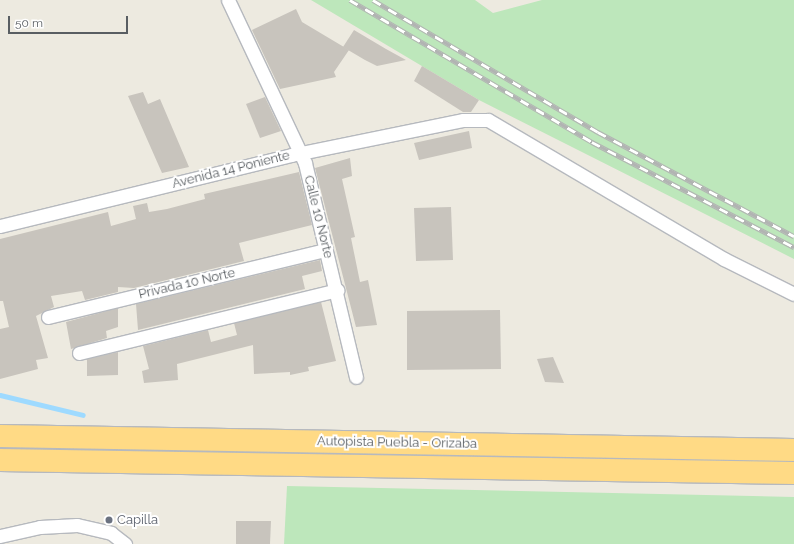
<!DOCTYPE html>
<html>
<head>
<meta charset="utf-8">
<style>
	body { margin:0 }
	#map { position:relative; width:794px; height:544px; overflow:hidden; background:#edeae0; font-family:Raleway,sans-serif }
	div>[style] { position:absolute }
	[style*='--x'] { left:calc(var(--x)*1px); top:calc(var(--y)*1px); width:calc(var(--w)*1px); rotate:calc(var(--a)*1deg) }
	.green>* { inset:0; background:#bde7bb }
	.stream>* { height:5px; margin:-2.5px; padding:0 2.5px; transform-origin:2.5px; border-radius:2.5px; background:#9edaff }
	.building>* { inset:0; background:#c8c4bd }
	.roads { filter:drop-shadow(1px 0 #b6b9be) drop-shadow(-1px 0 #b6b9be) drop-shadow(0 1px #b6b9be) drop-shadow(0 -1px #b6b9be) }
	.street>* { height:13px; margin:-6.5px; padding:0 6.5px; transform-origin:6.5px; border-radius:6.5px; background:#fff }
	.highway>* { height:22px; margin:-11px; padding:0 11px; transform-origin:11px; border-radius:11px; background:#ffda85 }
	.rail>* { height:4.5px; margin-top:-2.25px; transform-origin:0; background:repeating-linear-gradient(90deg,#fff 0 9px,#b2b3b3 0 18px); box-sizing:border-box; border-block:1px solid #b2b3b3 }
	.dots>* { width:11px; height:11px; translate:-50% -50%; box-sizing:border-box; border:2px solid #fff; border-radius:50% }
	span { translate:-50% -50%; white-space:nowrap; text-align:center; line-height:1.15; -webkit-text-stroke:4px #fff; paint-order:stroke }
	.street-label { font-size:13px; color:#595e62 }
	.worship-label { font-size:13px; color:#5b616d }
	.left { translate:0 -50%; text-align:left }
	.scale { position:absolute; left:8px; top:16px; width:120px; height:18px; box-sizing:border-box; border:2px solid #595e62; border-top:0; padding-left:5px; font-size:12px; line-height:14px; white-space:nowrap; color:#595e62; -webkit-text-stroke:3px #fff; paint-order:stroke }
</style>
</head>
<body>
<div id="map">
	<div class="green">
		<div style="clip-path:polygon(311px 0,475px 0,493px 13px,542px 0,794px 0,794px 259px,479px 100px)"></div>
		<div style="clip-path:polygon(287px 486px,794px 497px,794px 544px,284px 544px)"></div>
	</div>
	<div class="stream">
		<div style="--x:0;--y:395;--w:85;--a:13.5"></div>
	</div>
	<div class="building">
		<div style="clip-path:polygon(296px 9px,302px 22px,349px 50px,334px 72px,336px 77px,280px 89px,252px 30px)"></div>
		<div style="clip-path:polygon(354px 30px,386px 49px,406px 60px,377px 66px,365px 60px,343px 47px)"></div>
		<div style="clip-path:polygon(422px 66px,479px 100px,471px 112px,463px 112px,414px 81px)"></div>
		<div style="clip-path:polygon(143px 92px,148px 104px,160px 99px,189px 167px,162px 173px,128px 96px)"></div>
		<div style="clip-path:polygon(265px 97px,281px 131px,260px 138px,246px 104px)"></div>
		<div style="clip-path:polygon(469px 131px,472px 148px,419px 160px,414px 143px)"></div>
		<div style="clip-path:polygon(350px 158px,352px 176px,342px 179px,355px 237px,351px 238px,360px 282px,368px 280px,377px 325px,356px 327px,315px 168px)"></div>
		<div style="clip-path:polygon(299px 172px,312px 225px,239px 243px,244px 261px,134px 288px,118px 287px,118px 292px,85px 300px,82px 291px,51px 296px,54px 307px,36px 316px,48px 358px,36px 360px,38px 369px,0 379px,0 329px,9px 327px,3px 301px,0 301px,0 239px,108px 212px,111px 226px,136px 219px,133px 206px,147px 203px,149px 212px,167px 209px,205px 199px,204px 194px)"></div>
		<div style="clip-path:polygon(451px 207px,453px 260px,416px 261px,414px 208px)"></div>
		<div style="clip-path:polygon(320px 260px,322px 271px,302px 276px,305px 289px,138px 330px,136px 304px)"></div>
		<div style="clip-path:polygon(321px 302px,336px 361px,308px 367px,309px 371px,290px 375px,290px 372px,254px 374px,253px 345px,177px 364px,178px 380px,144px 383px,142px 371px,149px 369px,143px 346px,208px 330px,211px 342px,237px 335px,234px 323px)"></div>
		<div style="clip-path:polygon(118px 308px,118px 327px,106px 331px,107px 338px,71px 349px,66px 322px)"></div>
		<div style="clip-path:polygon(500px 310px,501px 369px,407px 370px,407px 311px)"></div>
		<div style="clip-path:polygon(118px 352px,118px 375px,87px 376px,87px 359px)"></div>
		<div style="clip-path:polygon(553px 357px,564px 383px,545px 382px,537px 359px)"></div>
		<div style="clip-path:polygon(236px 521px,271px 521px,270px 544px,236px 544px)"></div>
	</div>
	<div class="roads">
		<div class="street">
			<div style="--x:228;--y:0;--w:180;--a:64.7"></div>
			<div style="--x:305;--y:163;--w:220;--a:76.6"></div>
			<div style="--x:0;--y:226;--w:300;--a:-13.7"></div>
			<div style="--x:291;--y:155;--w:176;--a:-11.5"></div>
			<div style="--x:463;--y:120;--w:25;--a:0"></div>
			<div style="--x:488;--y:120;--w:274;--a:30.5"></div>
			<div style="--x:724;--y:259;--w:78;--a:26.6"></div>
			<div style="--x:48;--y:317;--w:286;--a:-13.6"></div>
			<div style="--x:79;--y:353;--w:266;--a:-13.7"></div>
			<div style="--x:0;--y:536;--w:41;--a:-12.7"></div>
			<div style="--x:40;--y:527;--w:37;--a:-3"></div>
			<div style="--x:77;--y:525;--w:35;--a:13"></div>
			<div style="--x:111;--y:533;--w:18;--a:38"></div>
		</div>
		<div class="highway">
			<div style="--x:0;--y:436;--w:794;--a:1.01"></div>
			<div style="--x:0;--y:460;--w:794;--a:0.94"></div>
		</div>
	</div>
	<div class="rail">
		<div style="--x:350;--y:0;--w:281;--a:30.4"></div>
		<div style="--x:592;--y:142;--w:228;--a:27.5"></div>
		<div style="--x:373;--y:0;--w:261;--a:30.4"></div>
		<div style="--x:598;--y:132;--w:222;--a:28"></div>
	</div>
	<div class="dots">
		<div style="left:109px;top:520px;background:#6b7280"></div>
	</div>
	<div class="street-label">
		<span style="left:231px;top:170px;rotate:-14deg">Avenida 14 Poniente</span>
		<span style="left:318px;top:217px;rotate:76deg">Calle 10 Norte</span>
		<span style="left:187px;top:284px;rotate:-13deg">Privada 10 Norte</span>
		<span style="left:397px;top:443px;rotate:1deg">Autopista Puebla - Orizaba</span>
	</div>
	<div class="worship-label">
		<span class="left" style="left:117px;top:520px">Capilla</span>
	</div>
	<div class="scale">50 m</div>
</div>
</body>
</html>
